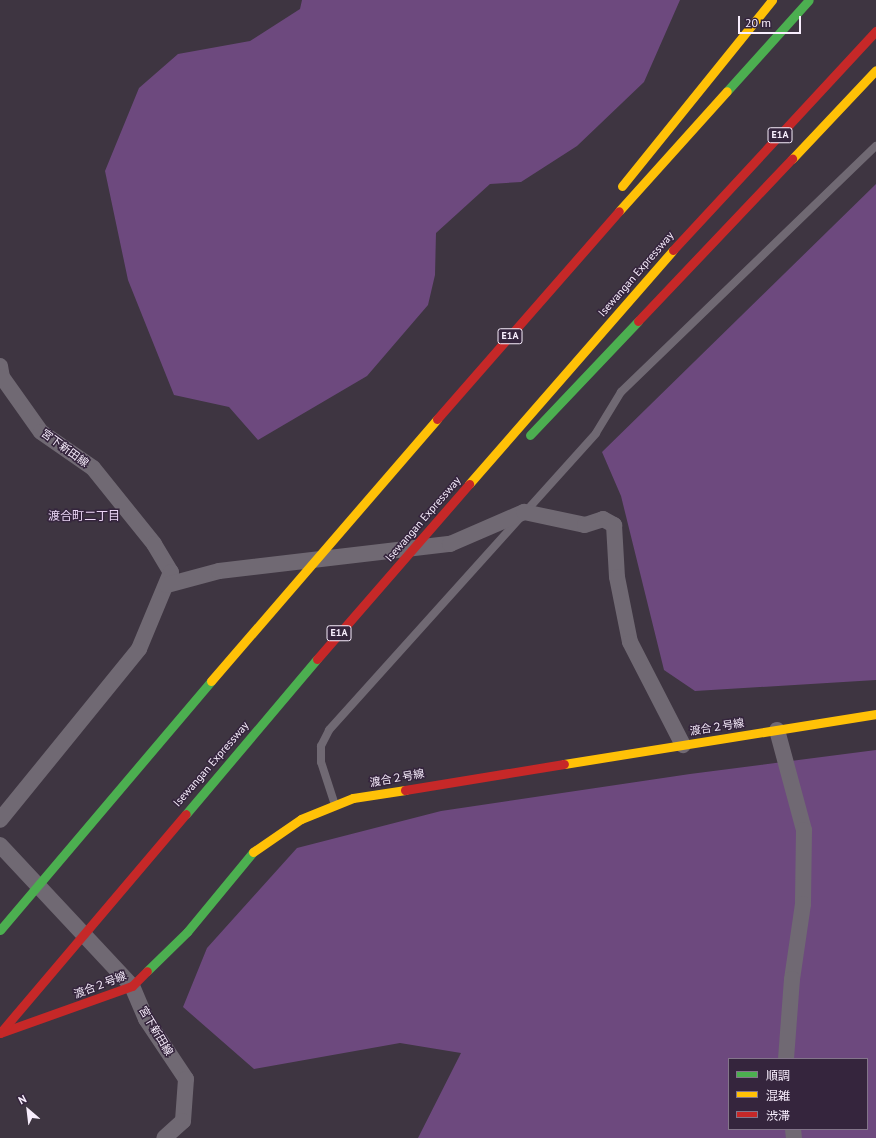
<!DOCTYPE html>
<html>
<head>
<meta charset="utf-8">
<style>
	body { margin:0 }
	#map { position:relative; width:876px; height:1138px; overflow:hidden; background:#3e3541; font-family:"PT Sans","Noto Sans JP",sans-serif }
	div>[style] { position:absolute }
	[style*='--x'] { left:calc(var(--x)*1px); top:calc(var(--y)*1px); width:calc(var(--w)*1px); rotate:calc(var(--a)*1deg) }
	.forest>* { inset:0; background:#6d497e }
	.lane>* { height:8px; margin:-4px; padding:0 4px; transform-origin:4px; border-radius:4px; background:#706973 }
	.street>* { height:16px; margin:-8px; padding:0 8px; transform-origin:8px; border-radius:8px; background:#706973 }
	.fast>* { height:9px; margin:-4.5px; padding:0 4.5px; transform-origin:4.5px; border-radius:4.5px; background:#4caf50 }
	.slow>* { height:9px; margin:-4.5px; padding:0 4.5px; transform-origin:4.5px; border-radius:4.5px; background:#ffc107 }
	.jam>* { height:9px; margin:-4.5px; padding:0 4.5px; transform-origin:4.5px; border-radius:4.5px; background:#c62828 }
	span { translate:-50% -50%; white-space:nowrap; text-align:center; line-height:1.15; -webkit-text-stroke:3px #35253d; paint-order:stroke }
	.shield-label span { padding:1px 3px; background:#35253d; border:1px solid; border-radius:3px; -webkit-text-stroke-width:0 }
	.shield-label { font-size:10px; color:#f8eefd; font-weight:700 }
	.street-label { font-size:11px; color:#f8eefd }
	.neighbourhood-label { font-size:12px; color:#ead5f4 }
	.legend { position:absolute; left:728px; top:1058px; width:140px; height:72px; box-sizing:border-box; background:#35253d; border:1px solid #83758a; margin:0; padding:5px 7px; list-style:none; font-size:12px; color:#f8eefd }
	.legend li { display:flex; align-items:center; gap:8px; height:20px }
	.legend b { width:20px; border:1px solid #83758a }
	.north { position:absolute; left:8px; top:1090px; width:40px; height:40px; -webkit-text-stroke:3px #35253d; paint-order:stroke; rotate:332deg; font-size:11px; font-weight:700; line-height:16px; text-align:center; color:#f8eefd }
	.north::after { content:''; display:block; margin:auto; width:14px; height:18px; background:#f8eefd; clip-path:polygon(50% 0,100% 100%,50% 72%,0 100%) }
	.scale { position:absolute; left:738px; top:16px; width:63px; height:18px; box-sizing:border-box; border:2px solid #f8eefd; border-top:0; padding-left:5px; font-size:12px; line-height:14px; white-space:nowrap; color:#f8eefd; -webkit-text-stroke:3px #35253d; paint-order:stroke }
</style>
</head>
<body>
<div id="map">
	<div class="forest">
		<div style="clip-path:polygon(302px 0,680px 0,644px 82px,577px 146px,521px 182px,490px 184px,436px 233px,435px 275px,428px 305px,367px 376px,258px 440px,229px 407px,174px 395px,128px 280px,105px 171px,139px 88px,178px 54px,250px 41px,300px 9px)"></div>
		<div style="clip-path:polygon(876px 184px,876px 680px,695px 691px,664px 670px,621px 496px,602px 452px)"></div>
		<div style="clip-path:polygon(evenodd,876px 750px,876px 1138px,418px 1138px,461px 1053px,400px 1043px,254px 1069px,183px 1007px,207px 948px,297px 848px,441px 811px,690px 774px,876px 750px,729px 1059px,867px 1059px,867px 1129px,729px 1129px,729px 1059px)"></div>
	</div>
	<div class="lane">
		<div style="--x:335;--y:805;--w:45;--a:-108"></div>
		<div style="--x:321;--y:762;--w:16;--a:-90"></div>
		<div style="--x:321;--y:746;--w:18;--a:-63"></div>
		<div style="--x:329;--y:730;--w:399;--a:-48"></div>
		<div style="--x:596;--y:433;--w:48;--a:-58.6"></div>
		<div style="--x:621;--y:392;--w:354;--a:-44"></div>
	</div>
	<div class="street">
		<div style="--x:0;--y:366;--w:11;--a:80"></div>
		<div style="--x:2;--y:377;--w:67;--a:54.7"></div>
		<div style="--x:41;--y:432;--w:63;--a:34.7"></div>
		<div style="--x:93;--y:468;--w:97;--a:51.2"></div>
		<div style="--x:154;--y:544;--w:33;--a:59"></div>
		<div style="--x:171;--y:572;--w:83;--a:112.6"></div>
		<div style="--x:139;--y:649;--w:220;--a:129.1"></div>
		<div style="--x:167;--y:585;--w:54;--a:-15.1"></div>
		<div style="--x:219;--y:571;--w:233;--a:-6.7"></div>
		<div style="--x:450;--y:544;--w:81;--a:-23.4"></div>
		<div style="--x:524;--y:512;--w:62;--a:12"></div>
		<div style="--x:585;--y:525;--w:19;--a:-18"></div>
		<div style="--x:603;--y:519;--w:13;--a:29"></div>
		<div style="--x:614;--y:525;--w:52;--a:86.7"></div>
		<div style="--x:617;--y:577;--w:66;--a:78.7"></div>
		<div style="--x:630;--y:642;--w:116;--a:62.8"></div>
		<div style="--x:777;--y:730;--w:104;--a:74.9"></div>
		<div style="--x:804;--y:830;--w:74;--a:90.8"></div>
		<div style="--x:803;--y:904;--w:76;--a:98.3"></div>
		<div style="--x:792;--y:979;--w:80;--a:94.3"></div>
		<div style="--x:0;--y:845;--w:193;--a:46.9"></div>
		<div style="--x:132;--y:986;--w:36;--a:67"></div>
		<div style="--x:146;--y:1019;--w:72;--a:56.3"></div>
		<div style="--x:186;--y:1079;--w:42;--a:94.1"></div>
		<div style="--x:183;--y:1121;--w:25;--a:138"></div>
		<div style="--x:793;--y:1129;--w:9;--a:84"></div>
	</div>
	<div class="fast">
		<div style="--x:727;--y:91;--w:122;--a:-48"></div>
		<div style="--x:530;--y:435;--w:157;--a:-46.5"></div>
		<div style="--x:186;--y:814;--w:203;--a:-49.8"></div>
		<div style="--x:0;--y:930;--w:326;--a:-49.7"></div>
		<div style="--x:147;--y:971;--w:56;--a:-44.3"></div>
		<div style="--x:187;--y:932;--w:104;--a:-50.5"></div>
	</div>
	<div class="slow">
		<div style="--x:792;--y:159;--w:122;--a:-46.7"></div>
		<div style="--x:622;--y:186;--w:239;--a:-51.1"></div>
		<div style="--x:619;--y:211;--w:161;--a:-48"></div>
		<div style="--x:469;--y:484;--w:310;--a:-48.9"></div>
		<div style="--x:211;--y:681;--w:346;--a:-49.2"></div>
		<div style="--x:564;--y:764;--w:316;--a:-9.1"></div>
		<div style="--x:253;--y:852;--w:58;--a:-34.5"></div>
		<div style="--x:301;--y:819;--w:56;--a:-22"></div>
		<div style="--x:353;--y:798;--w:53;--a:-8.7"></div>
	</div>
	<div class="jam">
		<div style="--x:673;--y:250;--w:299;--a:-47.2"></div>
		<div style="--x:638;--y:321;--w:224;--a:-46.5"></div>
		<div style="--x:437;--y:419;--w:276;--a:-48.8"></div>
		<div style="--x:317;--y:659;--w:232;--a:-49"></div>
		<div style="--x:405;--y:790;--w:161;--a:-9.3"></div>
		<div style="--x:0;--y:1033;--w:140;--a:-19.6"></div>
		<div style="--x:132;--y:986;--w:21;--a:-45"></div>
		<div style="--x:0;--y:1033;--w:287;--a:-49.7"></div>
	</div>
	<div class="shield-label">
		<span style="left:780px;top:135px">E1A</span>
		<span style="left:510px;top:336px">E1A</span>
		<span style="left:339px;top:633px">E1A</span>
	</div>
	<div class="street-label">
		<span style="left:636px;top:274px;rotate:-49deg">Isewangan Expressway</span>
		<span style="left:65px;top:448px;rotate:36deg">宮下新田線</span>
		<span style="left:423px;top:519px;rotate:-49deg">Isewangan Expressway</span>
		<span style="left:717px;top:727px;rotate:-9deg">渡合２号線</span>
		<span style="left:211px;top:764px;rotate:-49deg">Isewangan Expressway</span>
		<span style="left:397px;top:778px;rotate:-10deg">渡合２号線</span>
		<span style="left:100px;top:985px;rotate:-21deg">渡合２号線</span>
		<span style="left:156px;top:1031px;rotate:59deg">宮下新田線</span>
	</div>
	<div class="neighbourhood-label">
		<span style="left:84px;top:516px">渡合町二丁目</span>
	</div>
	<ul class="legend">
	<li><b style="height:5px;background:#4caf50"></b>順調</li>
	<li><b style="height:5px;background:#ffc107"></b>混雑</li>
	<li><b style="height:5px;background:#c62828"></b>渋滞</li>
	</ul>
	<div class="north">N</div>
	<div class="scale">20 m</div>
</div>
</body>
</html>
